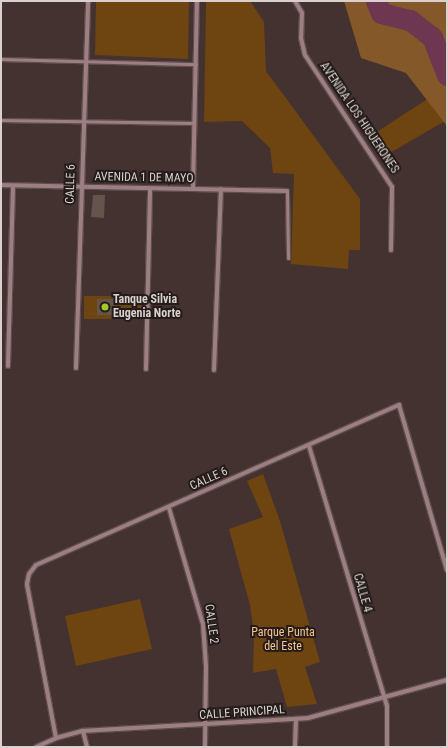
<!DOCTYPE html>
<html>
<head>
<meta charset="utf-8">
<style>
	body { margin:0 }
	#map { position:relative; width:448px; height:748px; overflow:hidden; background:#433230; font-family:"Roboto Condensed",sans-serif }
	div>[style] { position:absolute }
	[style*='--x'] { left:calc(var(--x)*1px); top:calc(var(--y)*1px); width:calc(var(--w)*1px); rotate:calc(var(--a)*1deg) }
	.green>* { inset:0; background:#6e4411 }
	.forest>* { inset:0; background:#845829 }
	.river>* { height:21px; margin:-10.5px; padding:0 10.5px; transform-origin:10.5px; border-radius:10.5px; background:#6d3651 }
	.building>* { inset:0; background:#63544c }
	.roads { filter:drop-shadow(1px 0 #5e4e4c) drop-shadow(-1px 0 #5e4e4c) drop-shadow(0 1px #5e4e4c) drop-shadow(0 -1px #5e4e4c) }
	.service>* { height:3px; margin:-1.5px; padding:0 1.5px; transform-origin:1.5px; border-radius:1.5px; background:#9d7f82 }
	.minor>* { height:4px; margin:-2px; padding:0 2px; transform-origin:2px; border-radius:2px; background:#9d7f82 }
	.dots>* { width:11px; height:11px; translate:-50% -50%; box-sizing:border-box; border:2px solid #241c1b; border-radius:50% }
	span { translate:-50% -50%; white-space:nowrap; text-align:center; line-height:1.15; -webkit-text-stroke:4px #241c1b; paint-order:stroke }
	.street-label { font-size:12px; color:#dad0ce }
	.poi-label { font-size:12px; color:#dad0ce; font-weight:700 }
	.left { translate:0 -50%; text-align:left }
	.park-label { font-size:12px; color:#f9c48e }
	.frame { position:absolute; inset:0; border:2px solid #dad0ce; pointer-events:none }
</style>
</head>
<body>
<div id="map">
	<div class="green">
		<div style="clip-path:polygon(96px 1px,189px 1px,188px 59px,95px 55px)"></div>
		<div style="clip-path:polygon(206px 1px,250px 1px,264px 22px,266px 71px,360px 199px,360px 250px,349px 250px,348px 269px,291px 264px,294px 174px,273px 173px,270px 148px,242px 121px,204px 122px)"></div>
		<div style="clip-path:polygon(432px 96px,445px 121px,383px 157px,369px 137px)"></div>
		<div style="clip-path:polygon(evenodd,84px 296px,142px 296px,141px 319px,84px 319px,84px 296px,97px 299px,114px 299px,114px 315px,97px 315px,97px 299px)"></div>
		<div style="clip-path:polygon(263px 474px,280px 521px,320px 662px,305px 667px,317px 704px,287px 707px,276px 669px,253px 673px,254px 633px,250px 605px,229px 529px,263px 517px,247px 481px)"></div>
		<div style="clip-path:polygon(140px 599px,152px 649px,76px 666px,65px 616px)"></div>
	</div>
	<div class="forest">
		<div style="clip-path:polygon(344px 1px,447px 1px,447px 126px,406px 73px,361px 58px)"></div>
	</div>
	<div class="river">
		<div style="--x:376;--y:1;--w:13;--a:67"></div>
		<div style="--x:381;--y:13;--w:30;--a:14"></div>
		<div style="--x:410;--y:20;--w:28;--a:38"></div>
		<div style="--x:432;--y:37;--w:41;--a:68.5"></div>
	</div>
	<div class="building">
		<div style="clip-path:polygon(93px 195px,105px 195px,104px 218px,91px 217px)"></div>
		<div style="clip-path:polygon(97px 299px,114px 299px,114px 315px,97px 315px)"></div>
	</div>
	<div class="roads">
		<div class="service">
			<div style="--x:1;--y:59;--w:195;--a:1.5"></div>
			<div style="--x:1;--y:120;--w:193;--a:0.9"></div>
			<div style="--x:287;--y:191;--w:67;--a:89.1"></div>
		</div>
		<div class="minor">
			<div style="--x:295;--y:1;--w:14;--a:60"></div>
			<div style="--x:302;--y:13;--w:25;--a:92"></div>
			<div style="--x:301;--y:38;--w:17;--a:77"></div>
			<div style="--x:305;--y:55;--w:158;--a:56.6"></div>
			<div style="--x:392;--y:187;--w:63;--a:90.9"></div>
			<div style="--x:1;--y:185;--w:286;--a:1.2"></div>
			<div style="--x:193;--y:189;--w:188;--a:-88.8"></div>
			<div style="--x:8;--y:366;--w:180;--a:-88.4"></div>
			<div style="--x:76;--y:368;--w:367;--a:-88.1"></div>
			<div style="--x:146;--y:369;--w:180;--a:-88.7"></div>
			<div style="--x:214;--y:370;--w:181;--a:-87.8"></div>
			<div style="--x:309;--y:446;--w:271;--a:73.3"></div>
			<div style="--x:387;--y:706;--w:41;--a:90"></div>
			<div style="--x:169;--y:508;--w:121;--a:73.7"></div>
			<div style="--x:203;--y:624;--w:42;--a:85.9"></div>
			<div style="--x:206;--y:666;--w:81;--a:90.7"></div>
			<div style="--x:83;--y:731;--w:16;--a:76"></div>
			<div style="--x:56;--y:738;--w:157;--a:-100.7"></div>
			<div style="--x:27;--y:584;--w:10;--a:-79"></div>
			<div style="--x:29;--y:574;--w:11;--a:-52"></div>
			<div style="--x:36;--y:565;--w:397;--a:-23.8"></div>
			<div style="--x:399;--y:405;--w:172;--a:73.8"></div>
			<div style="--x:36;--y:747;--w:22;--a:-24"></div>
			<div style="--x:56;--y:738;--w:28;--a:-15"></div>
			<div style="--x:83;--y:731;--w:225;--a:-3.3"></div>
			<div style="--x:308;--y:718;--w:144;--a:-15.3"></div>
			<div style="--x:295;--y:747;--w:28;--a:-88"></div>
		</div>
	</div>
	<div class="dots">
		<div style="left:105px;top:307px;background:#a4c825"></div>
	</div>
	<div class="street-label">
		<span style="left:359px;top:118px;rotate:56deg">AVENIDA LOS HIGUERONES</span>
		<span style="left:144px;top:178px;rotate:1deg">AVENIDA 1 DE MAYO</span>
		<span style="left:71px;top:184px;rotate:-88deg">CALLE 6</span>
		<span style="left:209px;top:479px;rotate:-24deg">CALLE 6</span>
		<span style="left:362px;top:593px;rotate:74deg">CALLE 4</span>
		<span style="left:211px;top:624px;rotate:82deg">CALLE 2</span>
		<span style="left:242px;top:713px;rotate:-4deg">CALLE PRINCIPAL</span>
	</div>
	<div class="poi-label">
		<span class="left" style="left:113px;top:307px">Tanque Silvia<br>Eugenia Norte</span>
	</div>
	<div class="park-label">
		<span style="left:283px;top:640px">Parque Punta<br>del Este</span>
	</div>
	<div class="frame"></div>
</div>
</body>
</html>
